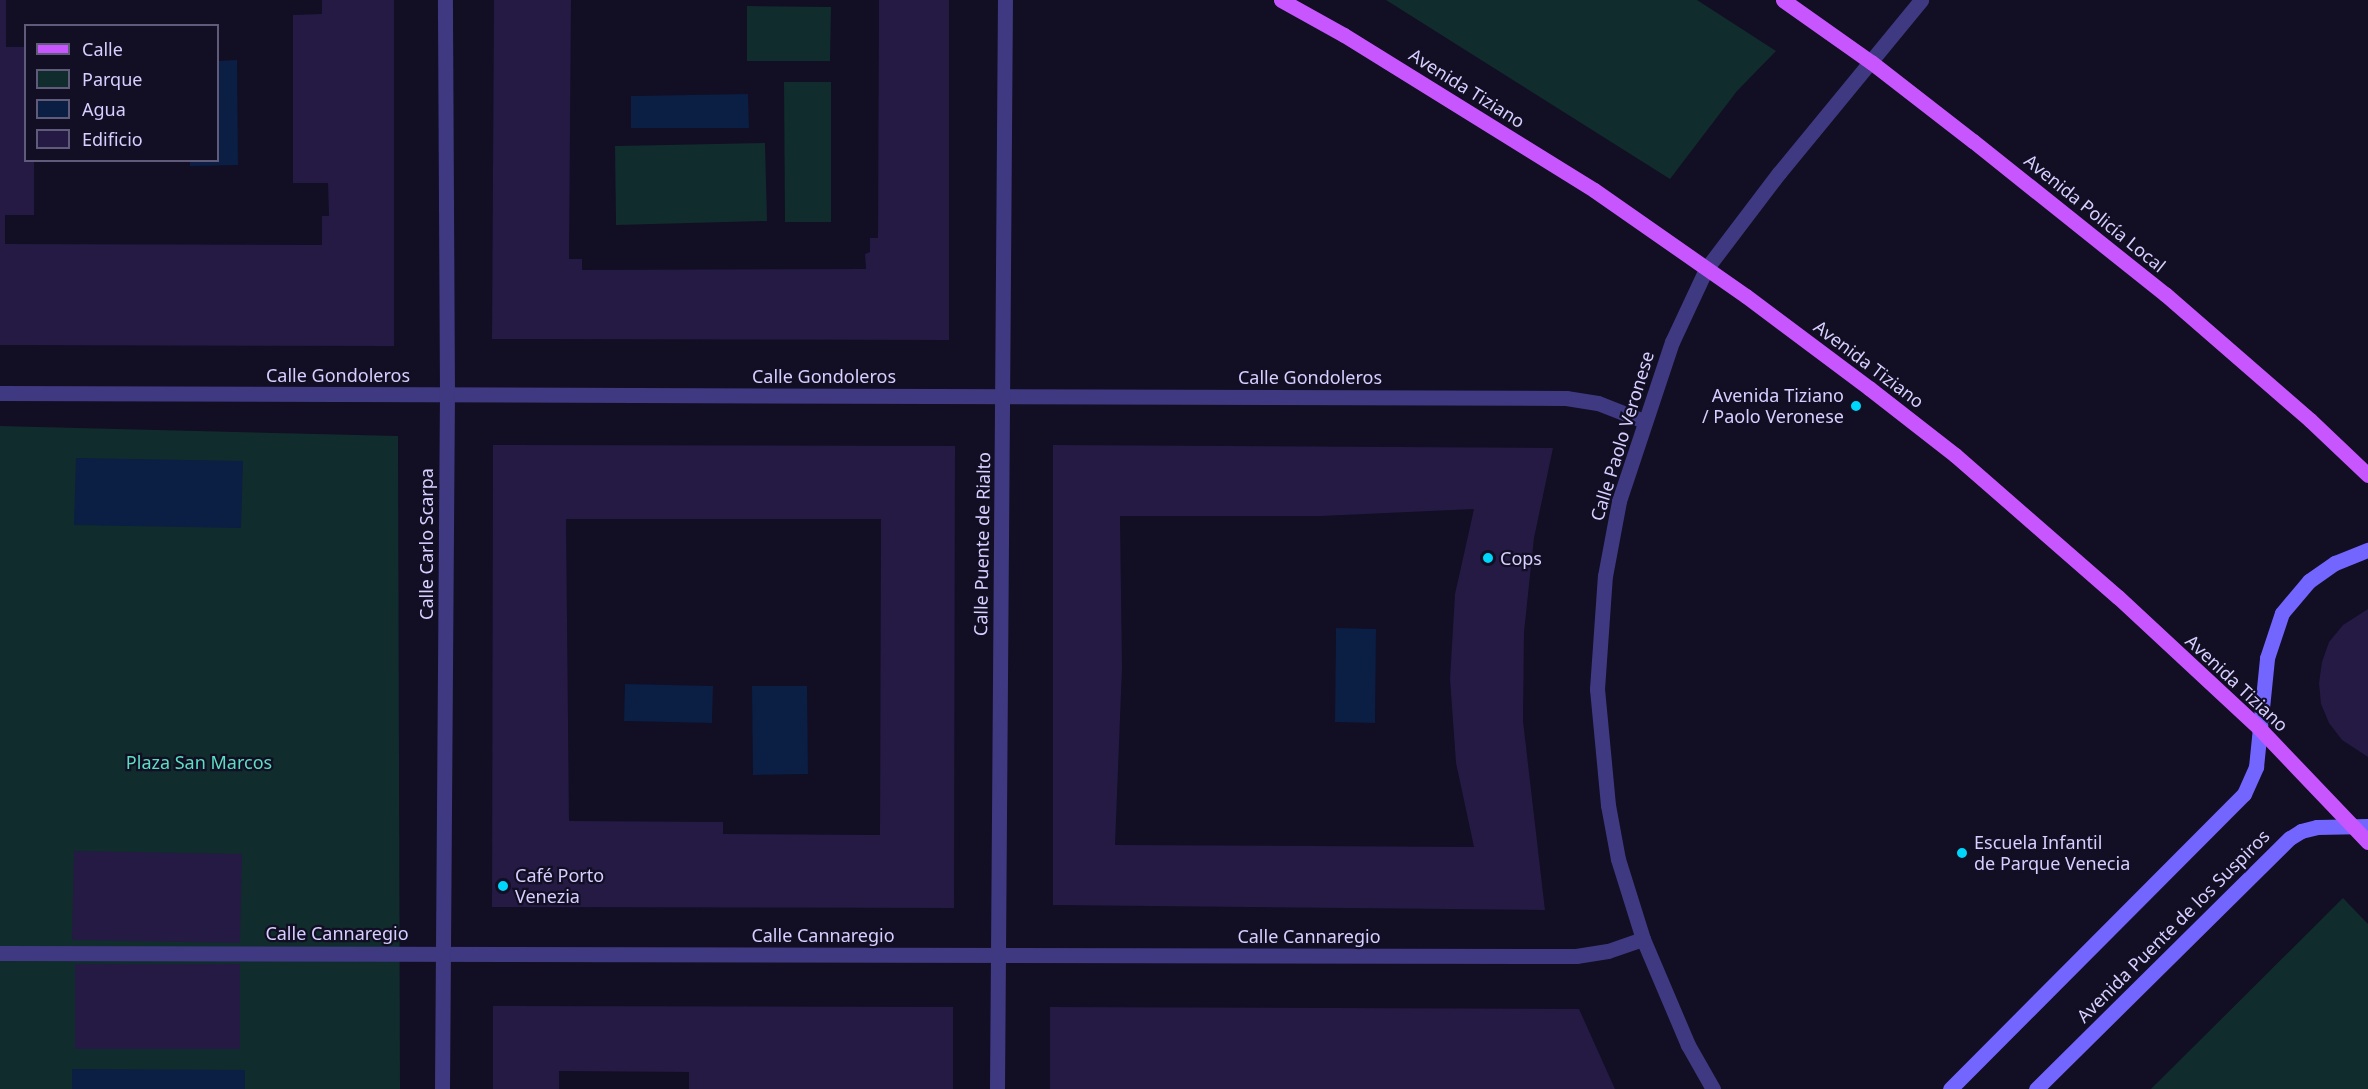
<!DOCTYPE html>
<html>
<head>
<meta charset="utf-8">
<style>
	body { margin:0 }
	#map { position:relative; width:2368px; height:1089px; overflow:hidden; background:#120e23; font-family:"Noto Sans",sans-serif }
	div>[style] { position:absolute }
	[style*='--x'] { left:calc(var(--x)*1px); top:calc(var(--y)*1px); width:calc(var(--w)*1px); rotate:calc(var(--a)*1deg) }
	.green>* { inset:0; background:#112c2c }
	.water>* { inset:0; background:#0b1e44 }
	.building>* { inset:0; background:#241a43 }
	.street>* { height:15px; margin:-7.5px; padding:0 7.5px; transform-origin:7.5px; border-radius:7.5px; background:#3f3982 }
	.secondary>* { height:15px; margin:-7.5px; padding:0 7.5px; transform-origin:7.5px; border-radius:7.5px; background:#7266ff }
	.primary>* { height:15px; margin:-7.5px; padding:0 7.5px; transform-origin:7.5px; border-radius:7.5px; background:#c856ff }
	.dots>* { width:16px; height:16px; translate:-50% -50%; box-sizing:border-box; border:3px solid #120e23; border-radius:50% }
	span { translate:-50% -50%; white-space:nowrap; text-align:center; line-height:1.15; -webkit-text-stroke:4.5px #120e23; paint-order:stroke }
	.street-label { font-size:18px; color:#d7cfff }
	.poi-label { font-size:18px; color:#d7cfff }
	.right { translate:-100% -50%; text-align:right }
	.left { translate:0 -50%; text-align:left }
	.park-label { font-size:18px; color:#5bdfc4 }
	.legend { position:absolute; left:24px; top:24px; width:195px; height:138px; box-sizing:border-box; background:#120e23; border:2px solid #615b7b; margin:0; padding:8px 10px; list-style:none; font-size:18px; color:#d7cfff }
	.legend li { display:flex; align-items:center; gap:12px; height:30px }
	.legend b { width:30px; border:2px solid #615b7b }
</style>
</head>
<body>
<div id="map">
	<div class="green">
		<div style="clip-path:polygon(1386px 0,1697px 0,1776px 51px,1737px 91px,1670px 179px)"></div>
		<div style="clip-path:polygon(747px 6px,831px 7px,830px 61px,747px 61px)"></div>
		<div style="clip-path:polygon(784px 82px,831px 82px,831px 222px,785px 222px)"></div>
		<div style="clip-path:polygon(765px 143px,767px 221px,616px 225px,615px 146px)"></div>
		<div style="clip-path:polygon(0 426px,398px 436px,400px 1089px,0 1089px)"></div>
		<div style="clip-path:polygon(2343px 898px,2368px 924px,2368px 1089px,2151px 1089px)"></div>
	</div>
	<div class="water">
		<div style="clip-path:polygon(237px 60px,238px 165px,190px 166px,190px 161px,218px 160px,218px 61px)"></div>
		<div style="clip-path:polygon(748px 94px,749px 128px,631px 128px,631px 96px)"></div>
		<div style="clip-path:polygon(76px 458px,243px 461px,241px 528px,74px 525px)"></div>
		<div style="clip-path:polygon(1336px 628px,1376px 629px,1375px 723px,1335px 722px)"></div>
		<div style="clip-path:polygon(625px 684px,713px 686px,712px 723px,624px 721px)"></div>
		<div style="clip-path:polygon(752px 686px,807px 686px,808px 774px,753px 775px)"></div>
		<div style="clip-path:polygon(72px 1069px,245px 1070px,245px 1089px,72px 1089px)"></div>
	</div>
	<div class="building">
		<div style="clip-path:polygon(0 0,6px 0,6px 47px,26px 47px,26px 160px,34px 160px,34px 215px,5px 215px,5px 244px,322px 245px,322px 216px,329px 216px,328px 183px,293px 183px,293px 15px,322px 14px,322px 0,394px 0,394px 346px,0 345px)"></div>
		<div style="clip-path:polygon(494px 0,571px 0,569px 259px,582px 259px,582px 270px,866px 269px,865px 254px,870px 252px,870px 238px,878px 238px,879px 0,949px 0,949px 340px,492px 339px)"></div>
		<div style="clip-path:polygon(evenodd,493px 445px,955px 446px,954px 908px,492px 907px,493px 445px,566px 519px,881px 519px,880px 835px,723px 834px,723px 822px,569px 821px,566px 519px)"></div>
		<div style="clip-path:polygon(evenodd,1053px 445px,1553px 448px,1534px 538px,1524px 632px,1523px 721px,1545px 910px,1053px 905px,1053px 445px,1474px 509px,1455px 594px,1450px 679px,1456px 763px,1474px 847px,1115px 845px,1122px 668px,1120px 516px,1321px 516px,1474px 509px)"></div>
		<div style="clip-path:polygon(2368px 609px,2368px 757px,2342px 740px,2329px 723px,2321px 704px,2319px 683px,2322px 662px,2329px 642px,2343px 625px)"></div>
		<div style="clip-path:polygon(74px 851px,242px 854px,240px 943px,72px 940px)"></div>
		<div style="clip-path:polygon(75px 964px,240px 964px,240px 1049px,75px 1049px)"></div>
		<div style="clip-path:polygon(493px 1006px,953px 1007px,953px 1089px,689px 1089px,689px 1072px,559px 1071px,559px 1089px,493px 1089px)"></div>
		<div style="clip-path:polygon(1050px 1007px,1579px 1009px,1615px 1089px,1050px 1089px)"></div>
	</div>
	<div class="street">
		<div style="--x:0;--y:393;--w:1566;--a:0.18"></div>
		<div style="--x:1566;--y:398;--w:32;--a:9"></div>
		<div style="--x:1598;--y:403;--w:49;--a:21.4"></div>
		<div style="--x:0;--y:953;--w:1576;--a:0.11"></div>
		<div style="--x:1576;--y:956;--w:32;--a:-9"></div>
		<div style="--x:1608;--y:951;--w:37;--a:-19"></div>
		<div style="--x:442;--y:1089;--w:694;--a:-89.59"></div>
		<div style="--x:447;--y:395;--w:395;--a:-90.3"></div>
		<div style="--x:997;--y:1089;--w:1089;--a:-89.58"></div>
		<div style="--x:1713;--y:1089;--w:51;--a:-119.6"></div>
		<div style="--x:1688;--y:1045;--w:115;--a:-113"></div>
		<div style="--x:1643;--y:939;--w:84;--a:-107.4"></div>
		<div style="--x:1618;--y:859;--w:55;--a:-100.5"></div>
		<div style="--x:1608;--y:805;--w:117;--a:-95.4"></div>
		<div style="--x:1597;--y:689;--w:113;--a:-86"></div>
		<div style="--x:1605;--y:576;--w:76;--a:-79.4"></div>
		<div style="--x:1619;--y:501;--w:168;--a:-71.6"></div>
		<div style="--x:1672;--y:342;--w:81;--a:-65"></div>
		<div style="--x:1706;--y:269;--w:121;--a:-52.8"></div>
		<div style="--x:1779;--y:173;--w:224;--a:-50.6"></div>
	</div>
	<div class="secondary">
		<div style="--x:1950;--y:1089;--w:416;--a:-45.1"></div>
		<div style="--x:2244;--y:794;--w:30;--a:-66"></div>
		<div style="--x:2256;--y:767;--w:110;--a:-84.2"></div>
		<div style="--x:2267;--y:658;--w:47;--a:-71.6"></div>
		<div style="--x:2282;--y:613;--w:42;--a:-49.8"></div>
		<div style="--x:2309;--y:581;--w:32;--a:-35"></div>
		<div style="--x:2335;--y:563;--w:35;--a:-22"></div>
		<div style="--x:2036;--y:1089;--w:357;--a:-44.7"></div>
		<div style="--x:2290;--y:838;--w:13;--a:-32"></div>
		<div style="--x:2301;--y:831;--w:16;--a:-14"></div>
		<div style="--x:2317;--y:827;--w:51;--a:-1.1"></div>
	</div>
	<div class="primary">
		<div style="--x:1281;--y:0;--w:72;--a:29.1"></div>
		<div style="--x:1344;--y:35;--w:294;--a:31.8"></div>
		<div style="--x:1594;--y:190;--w:185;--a:34.9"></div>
		<div style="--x:1746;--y:296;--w:154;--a:36.8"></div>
		<div style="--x:1869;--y:388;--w:109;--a:37.9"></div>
		<div style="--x:1955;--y:455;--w:216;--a:41.1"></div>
		<div style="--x:2118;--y:597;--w:191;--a:42.9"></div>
		<div style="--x:2258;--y:727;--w:159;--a:46.3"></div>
		<div style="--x:1783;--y:0;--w:108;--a:35.2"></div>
		<div style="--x:1871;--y:62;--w:129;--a:37.8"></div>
		<div style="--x:1973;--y:141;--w:246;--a:38.6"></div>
		<div style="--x:2165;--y:294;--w:192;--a:41"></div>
		<div style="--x:2310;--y:420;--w:80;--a:43.5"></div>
	</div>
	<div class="dots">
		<div style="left:1856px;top:406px;background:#00d5fa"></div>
		<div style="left:1488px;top:558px;background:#00d5fa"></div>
		<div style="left:1962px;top:853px;background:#00d5fa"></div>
		<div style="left:503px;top:886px;background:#00d5fa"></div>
	</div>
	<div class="street-label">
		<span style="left:1467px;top:88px;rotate:32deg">Avenida Tiziano</span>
		<span style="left:2095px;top:213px;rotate:39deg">Avenida Policía Local</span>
		<span style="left:1869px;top:364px;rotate:37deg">Avenida Tiziano</span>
		<span style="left:338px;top:375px">Calle Gondoleros</span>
		<span style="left:824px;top:376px">Calle Gondoleros</span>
		<span style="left:1310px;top:377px">Calle Gondoleros</span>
		<span style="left:1622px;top:436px;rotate:-73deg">Calle Paolo Veronese</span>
		<span style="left:426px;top:544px;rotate:-90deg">Calle Carlo Scarpa</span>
		<span style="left:982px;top:544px;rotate:-89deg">Calle Puente de Rialto</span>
		<span style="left:2237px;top:683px;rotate:43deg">Avenida Tiziano</span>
		<span style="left:2173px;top:926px;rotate:-45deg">Avenida Puente de los Suspiros</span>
		<span style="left:337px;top:933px">Calle Cannaregio</span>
		<span style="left:823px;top:935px">Calle Cannaregio</span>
		<span style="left:1309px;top:936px">Calle Cannaregio</span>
	</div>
	<div class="poi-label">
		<span class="right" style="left:1844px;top:406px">Avenida Tiziano<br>/ Paolo Veronese</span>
		<span class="left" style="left:1500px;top:558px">Cops</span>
		<span class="left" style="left:1974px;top:853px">Escuela Infantil<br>de Parque Venecia</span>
		<span class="left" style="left:515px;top:886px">Café Porto<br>Venezia</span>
	</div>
	<div class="park-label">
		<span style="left:199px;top:762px">Plaza San Marcos</span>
	</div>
	<ul class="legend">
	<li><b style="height:8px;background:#c856ff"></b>Calle</li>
	<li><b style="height:16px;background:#112c2c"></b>Parque</li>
	<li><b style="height:16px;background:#0b1e44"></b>Agua</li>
	<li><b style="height:16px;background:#241a43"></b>Edificio</li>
	</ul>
</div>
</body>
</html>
